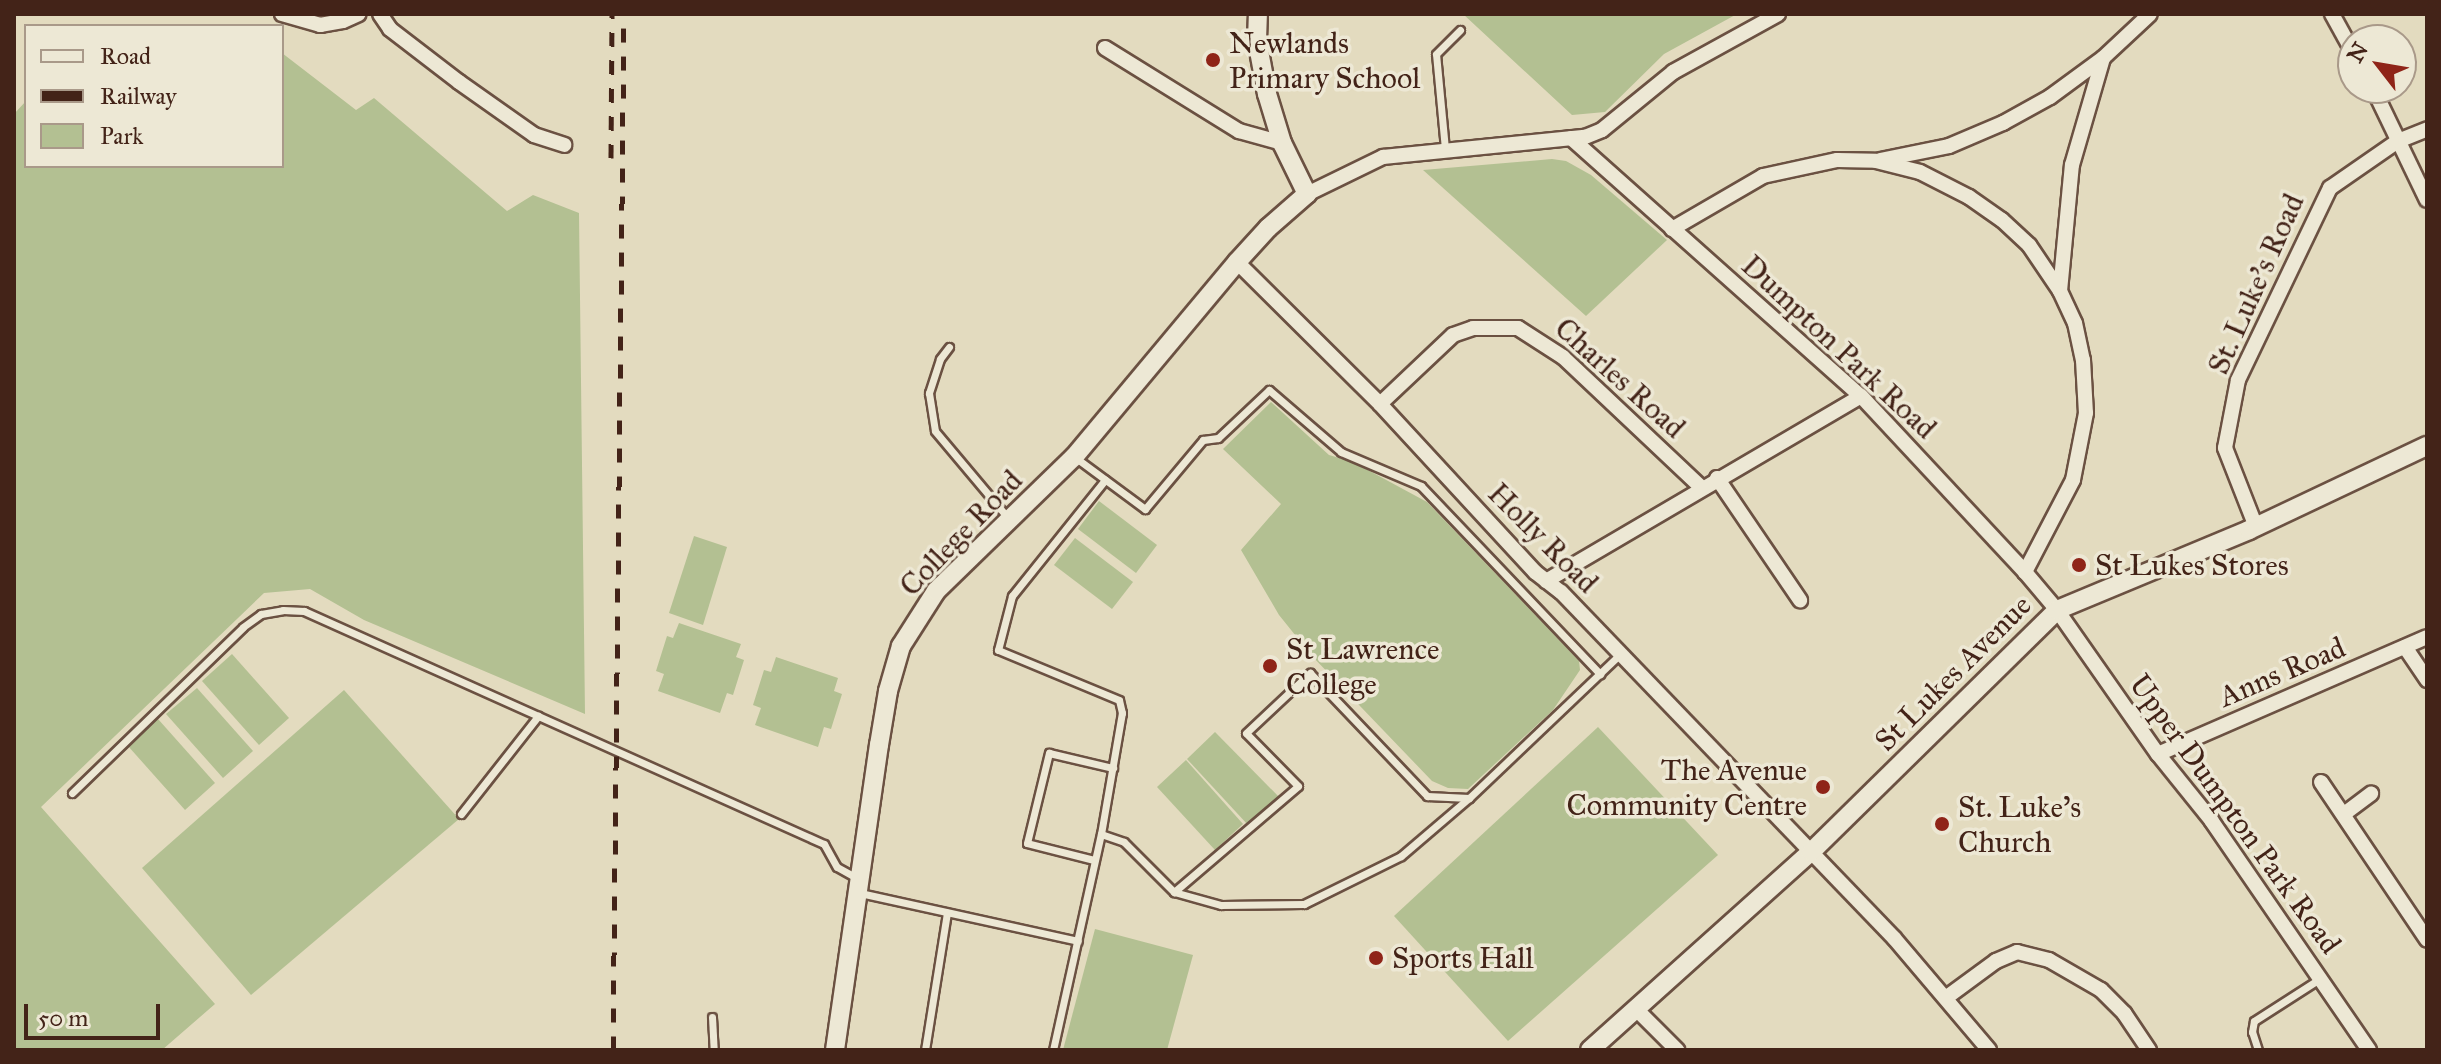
<!DOCTYPE html>
<html>
<head>
<meta charset="utf-8">
<style>
	body { margin:0 }
	#map { position:relative; width:2441px; height:1064px; overflow:hidden; background:#e3dbbf; font-family:"IM FELL Great Primer",serif }
	div>[style] { position:absolute }
	[style*='--x'] { left:calc(var(--x)*1px); top:calc(var(--y)*1px); width:calc(var(--w)*1px); rotate:calc(var(--a)*1deg) }
	.green>* { inset:0; background:#b3c092 }
	.roads { filter:drop-shadow(2px 0 #6b5142) drop-shadow(-2px 0 #6b5142) drop-shadow(0 2px #6b5142) drop-shadow(0 -2px #6b5142) }
	.service>* { height:7px; margin:-3.5px; padding:0 3.5px; transform-origin:3.5px; border-radius:3.5px; background:#ede8d5 }
	.minor>* { height:14px; margin:-7px; padding:0 7px; transform-origin:7px; border-radius:7px; background:#ede8d5 }
	.tertiary>* { height:18px; margin:-9px; padding:0 9px; transform-origin:9px; border-radius:9px; background:#ede8d5 }
	.rail>* { height:5px; margin-top:-2.5px; transform-origin:0; background:repeating-linear-gradient(90deg,#432318 0 14px,transparent 0 28px) }
	.dots>* { width:22px; height:22px; translate:-50% -50%; box-sizing:border-box; border:4px solid #ede8d5; border-radius:50% }
	span { translate:-50% -50%; white-space:nowrap; text-align:center; line-height:1.15; -webkit-text-stroke:7px #ede8d5; paint-order:stroke }
	.poi-label { font-size:30px; color:#432318 }
	.left { translate:0 -50%; text-align:left }
	.right { translate:-100% -50%; text-align:right }
	.street-label { font-size:30px; color:#432318 }
	.frame { position:absolute; inset:0; border:16px solid #432318; pointer-events:none }
	.legend { position:absolute; left:24px; top:24px; width:260px; height:144px; box-sizing:border-box; background:#ede8d5; border:2px solid #a99989; margin:0; padding:10px 14px; list-style:none; font-size:24px; color:#432318 }
	.legend li { display:flex; align-items:center; gap:16px; height:40px }
	.legend b { width:40px; border:2px solid #a99989 }
	.north { position:absolute; left:2337px; top:24px; width:80px; height:80px; box-sizing:border-box; background:#ede8d5; border:2px solid #a99989; border-radius:50%; rotate:301deg; font-size:22px; font-weight:700; line-height:32px; text-align:center; color:#432318 }
	.north::after { content:''; display:block; margin:auto; width:28px; height:36px; background:#8f2418; clip-path:polygon(50% 0,100% 100%,50% 72%,0 100%) }
	.scale { position:absolute; left:24px; top:1004px; width:136px; height:36px; box-sizing:border-box; border:4px solid #432318; border-top:0; padding-left:10px; font-size:24px; line-height:28px; white-space:nowrap; color:#432318; -webkit-text-stroke:6px #ede8d5; paint-order:stroke }
</style>
</head>
<body>
<div id="map">
	<div class="green">
		<div style="clip-path:polygon(1463px 14px,1737px 14px,1664px 54px,1605px 112px,1572px 115px)"></div>
		<div style="clip-path:polygon(282px 53px,356px 110px,374px 98px,507px 211px,533px 195px,579px 213px,585px 714px,364px 620px,310px 589px,264px 593px,41px 807px,215px 1004px,162px 1050px,14px 1050px,14px 114px,26px 101px,26px 166px,282px 166px)"></div>
		<div style="clip-path:polygon(1552px 159px,1566px 161px,1591px 175px,1667px 240px,1586px 316px,1423px 170px)"></div>
		<div style="clip-path:polygon(1271px 402px,1329px 455px,1353px 462px,1427px 502px,1579px 661px,1580px 670px,1553px 710px,1468px 789px,1448px 788px,1432px 781px,1312px 656px,1279px 615px,1241px 550px,1281px 504px,1223px 449px)"></div>
		<div style="clip-path:polygon(1099px 501px,1157px 545px,1136px 573px,1078px 529px)"></div>
		<div style="clip-path:polygon(694px 536px,727px 547px,703px 625px,669px 613px)"></div>
		<div style="clip-path:polygon(1075px 538px,1133px 582px,1112px 609px,1054px 565px)"></div>
		<div style="clip-path:polygon(679px 623px,741px 644px,736px 657px,744px 660px,733px 695px,727px 693px,720px 713px,658px 691px,664px 674px,656px 671px,667px 636px,673px 638px)"></div>
		<div style="clip-path:polygon(232px 654px,289px 718px,259px 745px,202px 681px)"></div>
		<div style="clip-path:polygon(776px 657px,838px 678px,834px 691px,842px 694px,831px 729px,824px 727px,818px 747px,755px 725px,761px 708px,753px 705px,764px 670px,771px 672px)"></div>
		<div style="clip-path:polygon(197px 688px,253px 751px,223px 778px,166px 714px)"></div>
		<div style="clip-path:polygon(344px 690px,459px 819px,251px 995px,142px 868px)"></div>
		<div style="clip-path:polygon(158px 719px,215px 783px,185px 810px,128px 746px)"></div>
		<div style="clip-path:polygon(1598px 727px,1718px 855px,1508px 1041px,1394px 916px)"></div>
		<div style="clip-path:polygon(1215px 732px,1279px 797px,1248px 825px,1187px 759px)"></div>
		<div style="clip-path:polygon(1186px 760px,1243px 824px,1215px 850px,1157px 787px)"></div>
		<div style="clip-path:polygon(1095px 929px,1193px 955px,1167px 1050px,1063px 1050px)"></div>
	</div>
	<div class="roads">
		<div class="service">
			<div style="--x:1445;--y:149;--w:95;--a:-95.4"></div>
			<div style="--x:1436;--y:54;--w:34;--a:-45"></div>
			<div style="--x:949;--y:347;--w:15;--a:127"></div>
			<div style="--x:940;--y:359;--w:36;--a:108"></div>
			<div style="--x:929;--y:393;--w:38;--a:81"></div>
			<div style="--x:935;--y:431;--w:114;--a:50"></div>
			<div style="--x:1076;--y:458;--w:86;--a:36.5"></div>
			<div style="--x:1145;--y:509;--w:90;--a:-50"></div>
			<div style="--x:1203;--y:440;--w:15;--a:-8"></div>
			<div style="--x:1218;--y:438;--w:70;--a:-43.3"></div>
			<div style="--x:1269;--y:390;--w:95;--a:40.7"></div>
			<div style="--x:1341;--y:452;--w:87;--a:23"></div>
			<div style="--x:1421;--y:486;--w:260;--a:46.4"></div>
			<div style="--x:72;--y:793;--w:238;--a:-44.1"></div>
			<div style="--x:243;--y:627;--w:22;--a:-36"></div>
			<div style="--x:261;--y:614;--w:22;--a:-10"></div>
			<div style="--x:283;--y:610;--w:21;--a:3"></div>
			<div style="--x:304;--y:611;--w:570;--a:24.14"></div>
			<div style="--x:824;--y:844;--w:26;--a:61"></div>
			<div style="--x:837;--y:867;--w:25;--a:29"></div>
			<div style="--x:461;--y:814;--w:125;--a:-51.8"></div>
			<div style="--x:1101;--y:834;--w:24;--a:19"></div>
			<div style="--x:1124;--y:842;--w:71;--a:45"></div>
			<div style="--x:1174;--y:892;--w:49;--a:15.5"></div>
			<div style="--x:1221;--y:905;--w:83;--a:-0.7"></div>
			<div style="--x:1304;--y:904;--w:108;--a:-26.3"></div>
			<div style="--x:1401;--y:856;--w:89;--a:-40.5"></div>
			<div style="--x:1469;--y:798;--w:209;--a:-43.6"></div>
			<div style="--x:1094;--y:860;--w:69;--a:-165.8"></div>
			<div style="--x:1027;--y:843;--w:93;--a:-76.3"></div>
			<div style="--x:1049;--y:753;--w:66;--a:13.2"></div>
			<div style="--x:1174;--y:892;--w:163;--a:-40.5"></div>
			<div style="--x:1298;--y:786;--w:74;--a:-134.5"></div>
			<div style="--x:1246;--y:733;--w:88;--a:-43.2"></div>
			<div style="--x:1310;--y:673;--w:170;--a:46.4"></div>
			<div style="--x:1427;--y:796;--w:42;--a:2.7"></div>
			<div style="--x:860;--y:893;--w:223;--a:12.4"></div>
			<div style="--x:712;--y:1017;--w:33;--a:87"></div>
			<div style="--x:925;--y:1050;--w:139;--a:-80.9"></div>
			<div style="--x:1053;--y:1050;--w:221;--a:-77.5"></div>
			<div style="--x:1101;--y:834;--w:123;--a:-80.2"></div>
			<div style="--x:1122;--y:713;--w:13;--a:-103"></div>
			<div style="--x:1119;--y:700;--w:131;--a:-157.5"></div>
			<div style="--x:998;--y:650;--w:56;--a:-75.5"></div>
			<div style="--x:1012;--y:596;--w:149;--a:-51.3"></div>
			<div style="--x:2258;--y:1050;--w:19;--a:-108"></div>
			<div style="--x:2252;--y:1032;--w:11;--a:-80"></div>
			<div style="--x:2254;--y:1021;--w:80;--a:-32.7"></div>
		</div>
		<div class="minor">
			<div style="--x:282;--y:14;--w:40;--a:16"></div>
			<div style="--x:320;--y:25;--w:23;--a:-10"></div>
			<div style="--x:343;--y:21;--w:17;--a:-24"></div>
			<div style="--x:380;--y:14;--w:18;--a:56"></div>
			<div style="--x:390;--y:29;--w:87;--a:37.5"></div>
			<div style="--x:459;--y:82;--w:92;--a:35.2"></div>
			<div style="--x:534;--y:135;--w:32;--a:18"></div>
			<div style="--x:2332;--y:14;--w:43;--a:61.1"></div>
			<div style="--x:1105;--y:48;--w:158;--a:31.8"></div>
			<div style="--x:1239;--y:131;--w:45;--a:15.6"></div>
			<div style="--x:2373;--y:88;--w:124;--a:64.3"></div>
			<div style="--x:1571;--y:138;--w:388;--a:41.7"></div>
			<div style="--x:1861;--y:396;--w:241;--a:47"></div>
			<div style="--x:2025;--y:572;--w:50;--a:49.9"></div>
			<div style="--x:2057;--y:610;--w:176;--a:55"></div>
			<div style="--x:2158;--y:754;--w:85;--a:51.2"></div>
			<div style="--x:2211;--y:820;--w:279;--a:55.5"></div>
			<div style="--x:1880;--y:160;--w:70;--a:-11.5"></div>
			<div style="--x:1949;--y:146;--w:59;--a:-23.1"></div>
			<div style="--x:2003;--y:123;--w:54;--a:-29"></div>
			<div style="--x:2050;--y:97;--w:66;--a:-36.3"></div>
			<div style="--x:2103;--y:58;--w:64;--a:-43.1"></div>
			<div style="--x:1307;--y:194;--w:85;--a:-26"></div>
			<div style="--x:1383;--y:157;--w:203;--a:-5.7"></div>
			<div style="--x:1585;--y:137;--w:18;--a:-22"></div>
			<div style="--x:1602;--y:130;--w:92;--a:-39.2"></div>
			<div style="--x:1673;--y:72;--w:120;--a:-28.9"></div>
			<div style="--x:1672;--y:229;--w:105;--a:-30.2"></div>
			<div style="--x:1763;--y:176;--w:76;--a:-12.2"></div>
			<div style="--x:1837;--y:160;--w:39;--a:1"></div>
			<div style="--x:1876;--y:161;--w:45;--a:14"></div>
			<div style="--x:1920;--y:172;--w:55;--a:27"></div>
			<div style="--x:1969;--y:197;--w:40;--a:34.9"></div>
			<div style="--x:2002;--y:220;--w:37;--a:43"></div>
			<div style="--x:2029;--y:245;--w:55;--a:56"></div>
			<div style="--x:2060;--y:291;--w:35;--a:65"></div>
			<div style="--x:2075;--y:323;--w:38;--a:78"></div>
			<div style="--x:2083;--y:360;--w:53;--a:86.8"></div>
			<div style="--x:2086;--y:413;--w:68;--a:101"></div>
			<div style="--x:2073;--y:480;--w:104;--a:117.6"></div>
			<div style="--x:1237;--y:262;--w:202;--a:44.8"></div>
			<div style="--x:1380;--y:404;--w:229;--a:47.3"></div>
			<div style="--x:1535;--y:572;--w:33;--a:38"></div>
			<div style="--x:1561;--y:592;--w:480;--a:46.1"></div>
			<div style="--x:1894;--y:938;--w:147;--a:49.7"></div>
			<div style="--x:2060;--y:291;--w:127;--a:-84.6"></div>
			<div style="--x:2072;--y:165;--w:111;--a:-73.8"></div>
			<div style="--x:1380;--y:404;--w:100;--a:-43.4"></div>
			<div style="--x:1453;--y:335;--w:21;--a:-19"></div>
			<div style="--x:1473;--y:328;--w:45;--a:0"></div>
			<div style="--x:1518;--y:328;--w:54;--a:32.8"></div>
			<div style="--x:1563;--y:357;--w:190;--a:43.3"></div>
			<div style="--x:1717;--y:478;--w:148;--a:55.8"></div>
			<div style="--x:2256;--y:527;--w:85;--a:-111.4"></div>
			<div style="--x:2225;--y:448;--w:69;--a:-79.2"></div>
			<div style="--x:2238;--y:380;--w:213;--a:-64.4"></div>
			<div style="--x:2330;--y:188;--w:83;--a:-34.7"></div>
			<div style="--x:2398;--y:141;--w:31;--a:-22"></div>
			<div style="--x:1546;--y:581;--w:365;--a:-30.4"></div>
			<div style="--x:2405;--y:647;--w:40;--a:56"></div>
			<div style="--x:2158;--y:754;--w:293;--a:-23.5"></div>
			<div style="--x:2321;--y:782;--w:190;--a:56.1"></div>
			<div style="--x:2344;--y:814;--w:34;--a:-37"></div>
			<div style="--x:1947;--y:997;--w:61;--a:-36.3"></div>
			<div style="--x:1996;--y:961;--w:23;--a:-23"></div>
			<div style="--x:2017;--y:952;--w:33;--a:14"></div>
			<div style="--x:2049;--y:960;--w:60;--a:30"></div>
			<div style="--x:2101;--y:990;--w:33;--a:45"></div>
			<div style="--x:2124;--y:1013;--w:45;--a:56"></div>
			<div style="--x:1637;--y:1010;--w:57;--a:45"></div>
		</div>
		<div class="tertiary">
			<div style="--x:835;--y:1050;--w:308;--a:-81.8"></div>
			<div style="--x:879;--y:745;--w:55;--a:-80.5"></div>
			<div style="--x:888;--y:691;--w:47;--a:-73.9"></div>
			<div style="--x:901;--y:646;--w:65;--a:-57.5"></div>
			<div style="--x:936;--y:591;--w:192;--a:-44.2"></div>
			<div style="--x:1074;--y:457;--w:254;--a:-50.1"></div>
			<div style="--x:1237;--y:262;--w:46;--a:-47.6"></div>
			<div style="--x:1268;--y:228;--w:52;--a:-41.1"></div>
			<div style="--x:1307;--y:194;--w:57;--a:-116.1"></div>
			<div style="--x:1282;--y:143;--w:51;--a:-107"></div>
			<div style="--x:1267;--y:94;--w:55;--a:-100.5"></div>
			<div style="--x:1257;--y:40;--w:26;--a:-88"></div>
			<div style="--x:1590;--y:1050;--w:297;--a:-41.9"></div>
			<div style="--x:1811;--y:852;--w:345;--a:-44.5"></div>
			<div style="--x:2057;--y:610;--w:208;--a:-22.6"></div>
			<div style="--x:2249;--y:530;--w:197;--a:-25.3"></div>
		</div>
	</div>
	<div class="rail">
		<div style="--x:611;--y:158;--w:144;--a:-89.6"></div>
		<div style="--x:613;--y:1050;--w:1036;--a:-89.39"></div>
	</div>
	<div class="dots">
		<div style="left:1213px;top:60px;background:#8f2418"></div>
		<div style="left:2079px;top:565px;background:#8f2418"></div>
		<div style="left:1270px;top:666px;background:#8f2418"></div>
		<div style="left:1823px;top:787px;background:#8f2418"></div>
		<div style="left:1942px;top:824px;background:#8f2418"></div>
		<div style="left:1376px;top:958px;background:#8f2418"></div>
	</div>
	<div class="poi-label">
		<span class="left" style="left:1229px;top:60px">Newlands<br>Primary School</span>
		<span class="left" style="left:2095px;top:565px">St Lukes Stores</span>
		<span class="left" style="left:1286px;top:666px">St Lawrence<br>College</span>
		<span class="right" style="left:1807px;top:787px">The Avenue<br>Community Centre</span>
		<span class="left" style="left:1958px;top:824px">St. Luke's<br>Church</span>
		<span class="left" style="left:1392px;top:958px">Sports Hall</span>
	</div>
	<div class="street-label">
		<span style="left:2256px;top:284px;rotate:-66deg">St. Luke's Road</span>
		<span style="left:1839px;top:347px;rotate:43deg">Dumpton Park Road</span>
		<span style="left:1620px;top:378px;rotate:42deg">Charles Road</span>
		<span style="left:961px;top:533px;rotate:-46deg">College Road</span>
		<span style="left:1543px;top:538px;rotate:45deg">Holly Road</span>
		<span style="left:2282px;top:672px;rotate:-23deg">Anns Road</span>
		<span style="left:1953px;top:673px;rotate:-45deg">St Lukes Avenue</span>
		<span style="left:2235px;top:814px;rotate:54deg">Upper Dumpton Park Road</span>
	</div>
	<div class="frame"></div>
	<ul class="legend">
	<li><b style="height:10px;background:#ede8d5"></b>Road</li>
	<li><b style="height:10px;background:#432318"></b>Railway</li>
	<li><b style="height:22px;background:#b3c092"></b>Park</li>
	</ul>
	<div class="north">N</div>
	<div class="scale">50 m</div>
</div>
</body>
</html>
